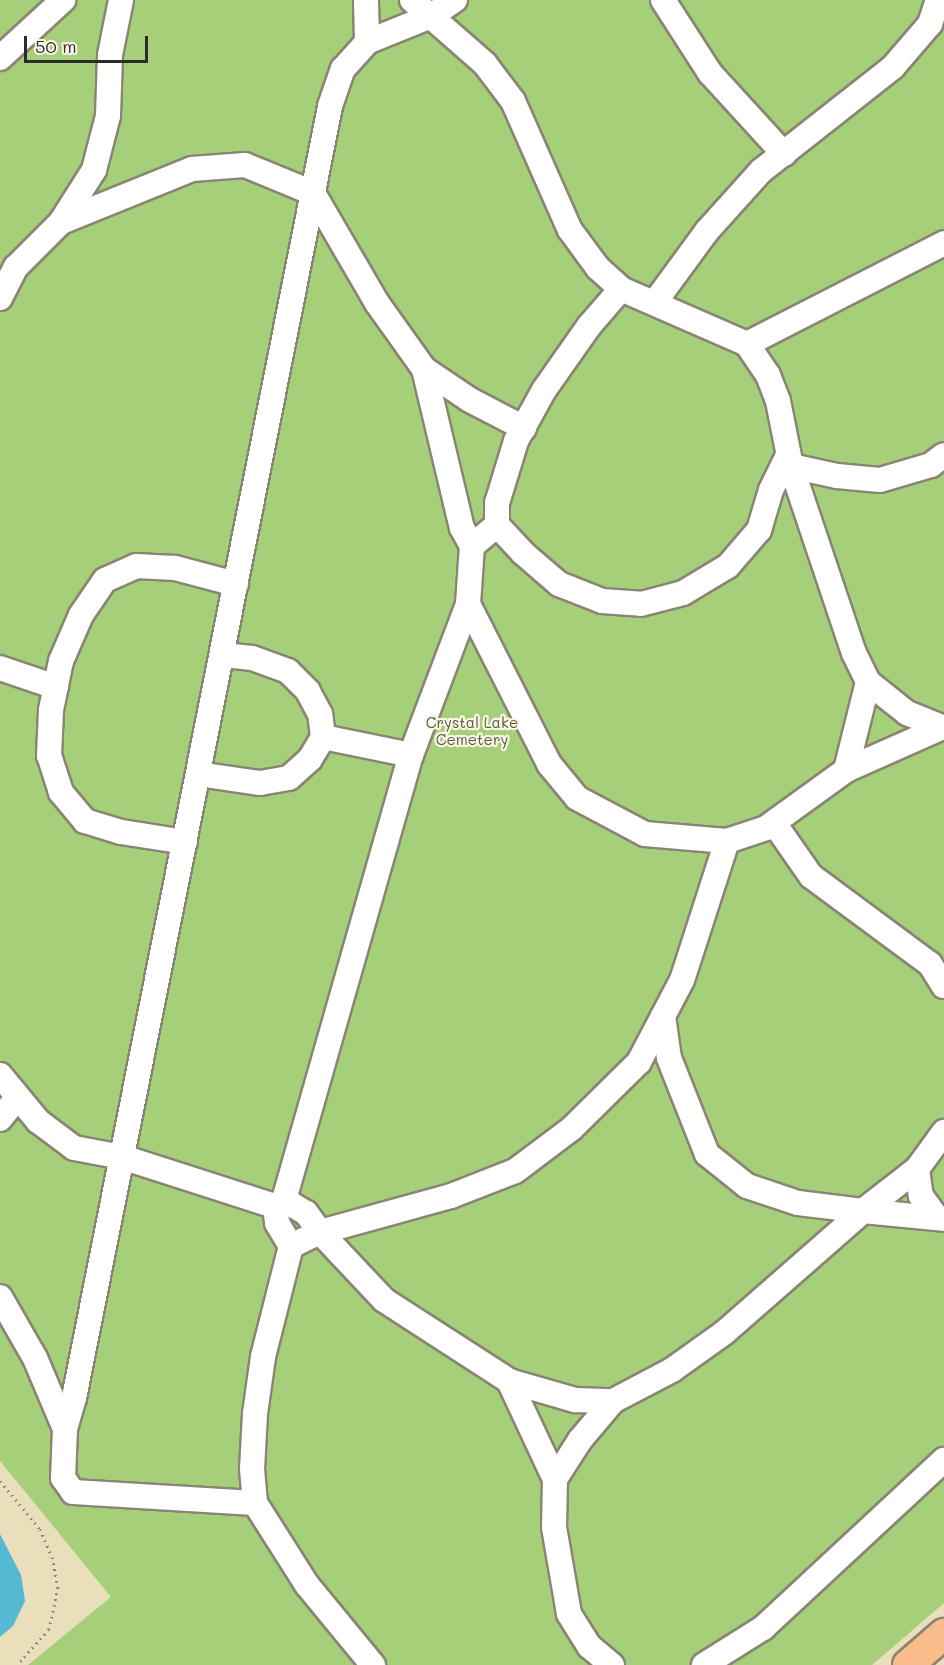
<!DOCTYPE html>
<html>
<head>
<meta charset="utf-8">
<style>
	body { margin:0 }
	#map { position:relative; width:944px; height:1665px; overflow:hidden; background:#eadfbb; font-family:Mali,sans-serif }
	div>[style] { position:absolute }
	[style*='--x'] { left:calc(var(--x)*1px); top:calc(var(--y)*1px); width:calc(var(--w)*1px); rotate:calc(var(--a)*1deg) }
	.green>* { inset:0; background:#a6cf7a }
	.water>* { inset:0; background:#55b9d3 }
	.path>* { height:3px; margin-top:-1.5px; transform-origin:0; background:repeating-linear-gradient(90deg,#8a8573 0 1.5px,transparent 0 6px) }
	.roads { filter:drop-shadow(2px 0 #8a8573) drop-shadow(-2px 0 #8a8573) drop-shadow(0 2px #8a8573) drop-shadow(0 -2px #8a8573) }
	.minor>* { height:24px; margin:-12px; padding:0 12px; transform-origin:12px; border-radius:12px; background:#fff }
	.major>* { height:30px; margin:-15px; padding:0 15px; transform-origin:15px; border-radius:15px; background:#f9bc8a }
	span { translate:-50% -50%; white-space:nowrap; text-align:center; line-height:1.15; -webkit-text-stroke:4.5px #fcf5e5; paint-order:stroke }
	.park-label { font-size:15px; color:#505c43 }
	.scale { position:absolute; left:24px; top:36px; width:124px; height:27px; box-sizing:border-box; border:3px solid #2b2b2b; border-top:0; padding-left:8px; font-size:18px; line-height:21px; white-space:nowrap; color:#2b2b2b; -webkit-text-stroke:4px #fcf5e5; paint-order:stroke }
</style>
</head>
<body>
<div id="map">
	<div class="green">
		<div style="clip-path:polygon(0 0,944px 0,944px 1603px,872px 1665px,28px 1665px,111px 1597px,0 1461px)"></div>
	</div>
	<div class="water">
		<div style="clip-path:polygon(0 1534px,21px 1575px,25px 1601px,13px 1626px,0 1637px)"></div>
	</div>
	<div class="path">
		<div style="--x:0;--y:1481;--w:62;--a:50.2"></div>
		<div style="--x:40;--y:1529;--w:30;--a:67"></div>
		<div style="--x:52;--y:1557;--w:31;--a:79"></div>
		<div style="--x:58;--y:1587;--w:43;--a:102.1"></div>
		<div style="--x:49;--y:1629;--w:48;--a:131.6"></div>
	</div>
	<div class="roads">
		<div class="minor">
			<div style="--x:366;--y:0;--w:42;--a:88.6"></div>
			<div style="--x:412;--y:0;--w:97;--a:41.2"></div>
			<div style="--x:485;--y:64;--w:46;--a:52.9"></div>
			<div style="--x:513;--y:101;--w:141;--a:66.2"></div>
			<div style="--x:570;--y:230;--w:47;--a:53.6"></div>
			<div style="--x:598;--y:268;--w:31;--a:42"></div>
			<div style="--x:621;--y:289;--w:137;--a:23.6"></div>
			<div style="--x:747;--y:344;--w:37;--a:56"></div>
			<div style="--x:768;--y:375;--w:28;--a:69"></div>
			<div style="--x:778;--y:401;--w:66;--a:78.7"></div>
			<div style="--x:791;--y:466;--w:197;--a:71.4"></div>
			<div style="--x:854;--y:653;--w:32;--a:64"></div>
			<div style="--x:868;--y:682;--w:50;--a:38.5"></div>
			<div style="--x:907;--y:713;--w:40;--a:22"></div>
			<div style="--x:663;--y:0;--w:87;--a:57.2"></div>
			<div style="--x:710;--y:73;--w:110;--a:47.6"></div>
			<div style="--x:0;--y:58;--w:86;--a:-42.6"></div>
			<div style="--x:61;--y:222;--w:62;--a:-57.6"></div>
			<div style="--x:94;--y:170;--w:56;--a:-75.5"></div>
			<div style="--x:108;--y:116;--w:61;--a:-88.1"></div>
			<div style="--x:110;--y:55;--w:56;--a:-78.7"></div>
			<div style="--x:621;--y:289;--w:49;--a:130.9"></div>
			<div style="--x:589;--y:326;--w:78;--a:125.1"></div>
			<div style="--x:544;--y:390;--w:58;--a:118.8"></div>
			<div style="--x:516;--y:441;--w:65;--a:107"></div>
			<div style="--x:497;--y:503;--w:22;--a:90"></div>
			<div style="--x:497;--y:525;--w:38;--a:47"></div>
			<div style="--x:523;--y:553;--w:48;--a:40.7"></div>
			<div style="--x:559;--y:584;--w:46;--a:21.6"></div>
			<div style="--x:602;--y:601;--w:39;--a:4"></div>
			<div style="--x:641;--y:604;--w:43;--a:-14.7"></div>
			<div style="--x:683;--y:593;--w:52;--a:-31"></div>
			<div style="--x:728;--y:566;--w:48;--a:-49.3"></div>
			<div style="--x:759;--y:530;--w:42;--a:-73.3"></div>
			<div style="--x:771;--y:490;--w:39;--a:-64"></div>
			<div style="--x:0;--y:298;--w:35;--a:-63"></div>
			<div style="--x:16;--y:267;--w:64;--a:-45"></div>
			<div style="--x:61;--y:222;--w:141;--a:-22"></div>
			<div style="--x:192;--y:169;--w:53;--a:-4.3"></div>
			<div style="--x:245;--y:165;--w:74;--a:22.4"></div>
			<div style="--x:313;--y:193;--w:127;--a:59.8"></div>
			<div style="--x:377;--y:303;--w:81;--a:54.5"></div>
			<div style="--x:424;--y:369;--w:163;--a:76.6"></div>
			<div style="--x:462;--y:528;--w:21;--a:61"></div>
			<div style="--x:655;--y:302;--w:88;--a:-53.8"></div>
			<div style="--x:707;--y:231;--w:81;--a:-48"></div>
			<div style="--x:761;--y:171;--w:168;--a:-38.2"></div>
			<div style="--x:893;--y:67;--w:57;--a:-49.3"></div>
			<div style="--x:930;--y:24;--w:25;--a:-72"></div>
			<div style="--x:747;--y:344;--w:221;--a:-27.1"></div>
			<div style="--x:424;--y:369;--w:55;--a:34"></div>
			<div style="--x:470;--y:400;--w:61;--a:27.4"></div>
			<div style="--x:791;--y:466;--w:47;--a:12.3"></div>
			<div style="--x:837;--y:476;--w:43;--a:5.3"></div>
			<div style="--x:880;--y:480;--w:53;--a:-16.4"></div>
			<div style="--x:931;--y:465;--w:16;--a:-38"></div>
			<div style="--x:468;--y:604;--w:179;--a:63.1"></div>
			<div style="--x:549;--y:764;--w:44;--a:50.5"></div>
			<div style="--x:577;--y:798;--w:77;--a:27.9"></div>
			<div style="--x:645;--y:834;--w:82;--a:4.9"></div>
			<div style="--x:727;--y:841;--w:41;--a:-18.4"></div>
			<div style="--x:766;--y:828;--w:99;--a:-35.9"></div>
			<div style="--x:846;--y:770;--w:104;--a:-23.9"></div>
			<div style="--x:0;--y:668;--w:59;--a:18.7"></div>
			<div style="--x:323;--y:737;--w:90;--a:11.6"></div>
			<div style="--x:846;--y:770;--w:91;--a:-76"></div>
			<div style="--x:198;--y:774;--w:63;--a:8.3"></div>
			<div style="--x:260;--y:783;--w:29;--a:-10"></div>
			<div style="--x:289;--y:778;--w:28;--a:-42"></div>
			<div style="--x:310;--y:759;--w:26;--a:-59"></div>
			<div style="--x:323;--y:737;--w:23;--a:-97"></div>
			<div style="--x:320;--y:714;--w:26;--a:-118"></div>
			<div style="--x:308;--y:691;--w:28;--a:-135"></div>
			<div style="--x:288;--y:671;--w:38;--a:-160"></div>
			<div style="--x:252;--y:658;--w:30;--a:-174"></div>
			<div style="--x:774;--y:823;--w:65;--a:55.1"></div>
			<div style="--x:811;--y:876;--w:148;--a:36.5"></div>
			<div style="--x:930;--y:964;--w:26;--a:58"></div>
			<div style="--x:727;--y:841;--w:146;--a:107.9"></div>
			<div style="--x:682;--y:980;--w:93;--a:117.7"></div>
			<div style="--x:639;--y:1062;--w:95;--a:135.4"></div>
			<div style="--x:571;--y:1129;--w:70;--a:143.1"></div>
			<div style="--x:515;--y:1171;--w:69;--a:158.7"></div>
			<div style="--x:451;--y:1196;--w:136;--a:164.6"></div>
			<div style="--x:320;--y:1232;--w:93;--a:46.7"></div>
			<div style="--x:384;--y:1300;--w:149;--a:32.9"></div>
			<div style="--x:509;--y:1381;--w:69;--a:16.1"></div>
			<div style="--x:575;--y:1400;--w:38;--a:2"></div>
			<div style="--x:613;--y:1401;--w:67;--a:-27.7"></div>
			<div style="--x:672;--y:1370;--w:65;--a:-35.6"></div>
			<div style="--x:725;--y:1332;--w:184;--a:-41.2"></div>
			<div style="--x:863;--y:1211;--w:81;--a:5.6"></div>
			<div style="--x:185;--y:842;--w:65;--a:-171.1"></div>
			<div style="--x:121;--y:832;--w:38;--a:-163"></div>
			<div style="--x:85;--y:821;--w:38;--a:-130"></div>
			<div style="--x:61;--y:792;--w:38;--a:-108"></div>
			<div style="--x:49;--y:756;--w:46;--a:-87.5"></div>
			<div style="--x:51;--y:710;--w:50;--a:-78.5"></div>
			<div style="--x:61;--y:661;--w:50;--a:-66.5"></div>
			<div style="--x:81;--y:615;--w:42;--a:-55.6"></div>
			<div style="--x:105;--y:580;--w:34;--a:-24"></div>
			<div style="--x:136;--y:566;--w:39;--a:3"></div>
			<div style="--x:175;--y:568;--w:63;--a:14.7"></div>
			<div style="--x:663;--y:1016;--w:42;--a:81.9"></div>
			<div style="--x:669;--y:1058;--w:103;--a:68.4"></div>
			<div style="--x:707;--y:1154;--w:51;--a:38.7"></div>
			<div style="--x:747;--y:1186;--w:54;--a:18.4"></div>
			<div style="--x:798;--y:1203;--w:65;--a:7"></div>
			<div style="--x:863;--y:1211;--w:68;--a:-37.9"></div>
			<div style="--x:917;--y:1169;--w:46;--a:-53.9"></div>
			<div style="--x:0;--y:1075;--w:60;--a:50.4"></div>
			<div style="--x:38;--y:1121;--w:45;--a:36.9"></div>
			<div style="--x:74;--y:1148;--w:49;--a:10.6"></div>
			<div style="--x:122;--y:1157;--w:161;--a:17.8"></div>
			<div style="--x:0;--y:1119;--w:28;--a:-51"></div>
			<div style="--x:917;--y:1169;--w:27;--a:82"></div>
			<div style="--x:921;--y:1196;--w:27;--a:54"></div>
			<div style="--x:284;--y:1200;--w:11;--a:146"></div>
			<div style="--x:275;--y:1206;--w:17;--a:83"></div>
			<div style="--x:277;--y:1223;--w:27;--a:59"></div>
			<div style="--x:291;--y:1246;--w:114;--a:104.2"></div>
			<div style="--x:263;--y:1357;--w:58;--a:98"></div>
			<div style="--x:255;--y:1414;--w:55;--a:93.1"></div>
			<div style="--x:252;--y:1469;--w:34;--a:85"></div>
			<div style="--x:255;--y:1503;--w:97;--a:57.6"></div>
			<div style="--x:307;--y:1585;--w:104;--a:50.5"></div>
			<div style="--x:291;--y:1246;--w:32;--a:-26"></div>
			<div style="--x:320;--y:1232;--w:24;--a:-126"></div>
			<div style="--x:306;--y:1213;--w:26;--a:-149"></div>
			<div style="--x:284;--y:1200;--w:463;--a:-74.1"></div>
			<div style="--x:411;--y:755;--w:161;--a:-69.3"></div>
			<div style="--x:468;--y:604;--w:58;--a:-86.1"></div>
			<div style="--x:472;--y:546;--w:33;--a:-40"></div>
			<div style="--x:0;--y:1297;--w:70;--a:60.2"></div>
			<div style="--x:35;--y:1358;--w:77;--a:67.1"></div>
			<div style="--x:65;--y:1429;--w:32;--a:-74"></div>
			<div style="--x:74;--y:1398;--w:1317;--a:-78.79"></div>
			<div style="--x:330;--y:106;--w:39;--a:-71"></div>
			<div style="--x:343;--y:69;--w:36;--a:-48"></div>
			<div style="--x:367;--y:42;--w:69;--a:-22.1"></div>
			<div style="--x:431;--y:16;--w:29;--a:-34"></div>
			<div style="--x:509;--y:1381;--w:108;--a:64.9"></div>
			<div style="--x:555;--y:1479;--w:48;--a:91.2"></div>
			<div style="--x:554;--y:1527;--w:88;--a:80.2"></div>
			<div style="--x:569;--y:1614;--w:38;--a:58"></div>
			<div style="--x:589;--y:1646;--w:30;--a:40"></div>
			<div style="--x:65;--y:1429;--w:49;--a:92.3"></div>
			<div style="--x:63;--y:1478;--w:17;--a:54"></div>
			<div style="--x:73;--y:1492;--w:182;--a:3.5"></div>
			<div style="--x:555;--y:1479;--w:46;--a:-57.3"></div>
			<div style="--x:580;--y:1440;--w:51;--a:-49.8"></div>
			<div style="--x:704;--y:1665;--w:70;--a:-32.1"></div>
			<div style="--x:763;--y:1628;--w:247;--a:-42.9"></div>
		</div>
		<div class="major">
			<div style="--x:908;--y:1665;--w:48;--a:-40.7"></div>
		</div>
	</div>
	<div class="park-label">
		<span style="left:472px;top:731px">Crystal Lake<br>Cemetery</span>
	</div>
	<div class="scale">50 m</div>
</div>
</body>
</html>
